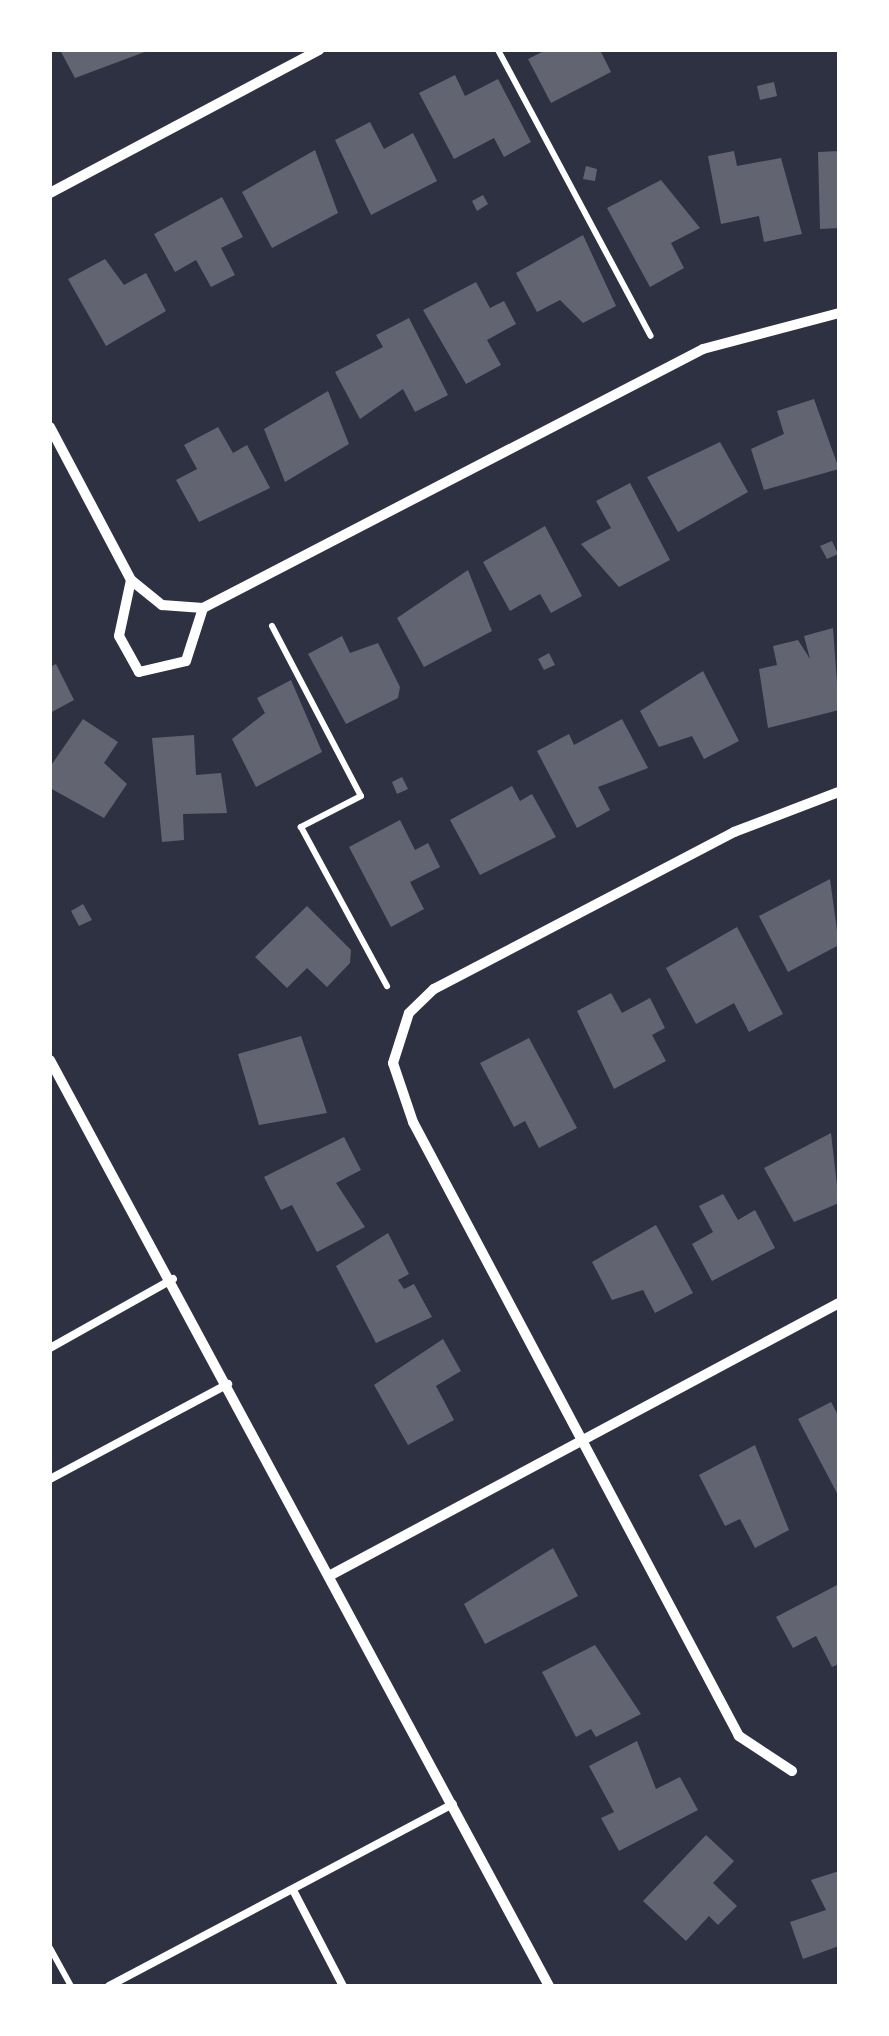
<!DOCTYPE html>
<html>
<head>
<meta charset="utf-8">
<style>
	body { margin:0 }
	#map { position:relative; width:889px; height:2036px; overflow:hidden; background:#2d3142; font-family:"Noto Sans",sans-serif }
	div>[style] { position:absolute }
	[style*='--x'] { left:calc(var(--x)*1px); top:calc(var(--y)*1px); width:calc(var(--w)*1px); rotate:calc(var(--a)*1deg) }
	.building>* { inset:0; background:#626471 }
	.path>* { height:6px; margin:-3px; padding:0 3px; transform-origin:3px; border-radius:3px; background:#fff }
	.service>* { height:8px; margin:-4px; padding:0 4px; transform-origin:4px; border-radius:4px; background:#fff }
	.minor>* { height:10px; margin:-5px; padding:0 5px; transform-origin:5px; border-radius:5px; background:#fff }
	span { translate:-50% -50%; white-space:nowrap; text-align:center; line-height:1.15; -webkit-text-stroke:10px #fff; paint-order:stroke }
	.frame { position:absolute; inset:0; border:52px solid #fff; pointer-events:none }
</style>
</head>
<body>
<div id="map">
	<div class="building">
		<div style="clip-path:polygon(60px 50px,150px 50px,75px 78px)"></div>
		<div style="clip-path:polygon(546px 50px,600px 50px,611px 72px,551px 103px,528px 59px)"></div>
		<div style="clip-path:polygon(455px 75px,465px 96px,498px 79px,531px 142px,504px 157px,494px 138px,454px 159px,419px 93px)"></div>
		<div style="clip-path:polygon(774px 82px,777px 96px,760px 100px,757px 86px)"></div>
		<div style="clip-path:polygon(370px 122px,384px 149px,413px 133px,437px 181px,371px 215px,335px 140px)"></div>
		<div style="clip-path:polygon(315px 150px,338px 213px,272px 248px,242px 192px)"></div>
		<div style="clip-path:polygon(734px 151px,737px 166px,781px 158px,802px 234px,764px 242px,759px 216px,721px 224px,708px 156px)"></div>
		<div style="clip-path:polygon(839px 151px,839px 228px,820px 229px,818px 152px)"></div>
		<div style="clip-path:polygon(586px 166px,597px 169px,595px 181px,583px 179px)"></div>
		<div style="clip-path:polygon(661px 180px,700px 228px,671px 243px,684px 268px,650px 287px,607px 208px)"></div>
		<div style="clip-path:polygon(483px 195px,488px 204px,477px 211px,472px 201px)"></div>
		<div style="clip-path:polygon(222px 197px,243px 237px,221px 248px,235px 275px,211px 287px,196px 260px,175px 272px,154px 234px)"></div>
		<div style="clip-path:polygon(583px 235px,616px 306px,583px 323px,560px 300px,537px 312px,516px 273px)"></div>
		<div style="clip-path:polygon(105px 259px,124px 285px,146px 273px,166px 311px,106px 346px,68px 279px)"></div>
		<div style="clip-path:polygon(476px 282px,490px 308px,504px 301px,516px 324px,487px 340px,501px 365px,466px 384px,423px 310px)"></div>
		<div style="clip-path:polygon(409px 318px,448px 395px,415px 412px,403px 389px,360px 419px,335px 372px,383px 347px,376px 335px)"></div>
		<div style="clip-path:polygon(328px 391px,349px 444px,285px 482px,264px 429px)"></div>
		<div style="clip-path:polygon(814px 399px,839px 469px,764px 490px,751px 449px,784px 434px,777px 411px)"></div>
		<div style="clip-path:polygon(218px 427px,233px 453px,247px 445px,270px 488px,199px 522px,176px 480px,197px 469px,184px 445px)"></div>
		<div style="clip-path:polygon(720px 442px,748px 492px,678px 532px,647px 477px)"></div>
		<div style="clip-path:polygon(630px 483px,670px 560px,619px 587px,581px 544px,611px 528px,596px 501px)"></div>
		<div style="clip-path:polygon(545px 526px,582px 596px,551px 613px,540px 594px,510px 611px,483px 562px)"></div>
		<div style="clip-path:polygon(832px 541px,838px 554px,827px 559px,820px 546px)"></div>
		<div style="clip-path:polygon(468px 570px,492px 631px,424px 667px,397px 618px)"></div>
		<div style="clip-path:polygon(833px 628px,839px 710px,768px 728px,759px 669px,777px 665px,773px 646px,798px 640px,810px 659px,804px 636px)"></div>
		<div style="clip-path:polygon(342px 636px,350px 653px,378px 643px,400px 687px,398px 698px,346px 724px,308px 654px)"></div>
		<div style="clip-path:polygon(549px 653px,555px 665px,544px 670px,538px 659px)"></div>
		<div style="clip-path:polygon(56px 664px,74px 700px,50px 713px,50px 667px)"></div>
		<div style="clip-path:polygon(703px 671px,739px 741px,704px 759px,692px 736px,659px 747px,640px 711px)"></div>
		<div style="clip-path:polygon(291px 680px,322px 752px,256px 787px,232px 739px,265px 713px,257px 698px)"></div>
		<div style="clip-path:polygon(83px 719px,118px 742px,104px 763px,127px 784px,104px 818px,50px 788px,50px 767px)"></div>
		<div style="clip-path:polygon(622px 719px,648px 768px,598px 787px,610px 810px,577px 828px,537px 751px,569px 734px,574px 745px)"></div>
		<div style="clip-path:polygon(194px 735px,196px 775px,221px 773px,227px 813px,183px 814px,184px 840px,162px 842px,152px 738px)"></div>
		<div style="clip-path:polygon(402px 777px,408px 789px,397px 794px,392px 782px)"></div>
		<div style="clip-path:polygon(512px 786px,520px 801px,532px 794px,556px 837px,480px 875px,450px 820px)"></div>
		<div style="clip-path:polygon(400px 820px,415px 850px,428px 843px,440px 867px,410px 882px,424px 909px,391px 927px,349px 847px)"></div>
		<div style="clip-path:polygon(830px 879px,839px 945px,788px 972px,759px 916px)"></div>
		<div style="clip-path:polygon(83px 904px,92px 920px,79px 926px,71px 911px)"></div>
		<div style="clip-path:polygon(307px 906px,351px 950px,350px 963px,327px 987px,307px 968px,287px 988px,255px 957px)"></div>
		<div style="clip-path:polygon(737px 927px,783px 1014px,749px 1032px,734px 1003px,696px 1024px,666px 968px)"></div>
		<div style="clip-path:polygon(611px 993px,622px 1013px,650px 998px,665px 1028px,652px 1035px,666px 1061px,614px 1089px,577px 1011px)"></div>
		<div style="clip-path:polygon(301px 1036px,327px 1113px,259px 1125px,238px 1054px)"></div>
		<div style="clip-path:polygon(529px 1038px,577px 1128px,539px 1148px,525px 1121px,514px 1127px,480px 1063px)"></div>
		<div style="clip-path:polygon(831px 1133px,839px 1203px,794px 1222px,764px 1168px)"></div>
		<div style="clip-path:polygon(344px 1137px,361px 1170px,336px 1183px,365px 1227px,317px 1252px,292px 1205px,281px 1210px,264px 1177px)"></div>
		<div style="clip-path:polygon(723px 1194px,738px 1220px,755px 1210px,775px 1248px,712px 1281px,692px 1244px,713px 1232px,699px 1206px)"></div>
		<div style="clip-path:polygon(656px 1225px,693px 1293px,655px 1313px,643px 1290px,612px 1300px,592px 1262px)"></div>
		<div style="clip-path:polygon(388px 1233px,409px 1274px,398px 1280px,404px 1289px,414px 1284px,432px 1317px,376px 1343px,336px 1266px)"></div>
		<div style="clip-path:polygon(443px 1339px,461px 1371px,436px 1386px,454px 1420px,408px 1445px,374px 1385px)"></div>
		<div style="clip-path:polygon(831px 1402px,839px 1417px,839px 1497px,798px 1419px)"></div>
		<div style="clip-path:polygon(755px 1445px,789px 1530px,755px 1548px,740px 1519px,725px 1526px,699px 1475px)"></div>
		<div style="clip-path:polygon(553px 1548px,578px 1596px,485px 1644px,464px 1604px)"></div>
		<div style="clip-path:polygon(839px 1584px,839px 1664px,832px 1667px,816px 1636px,793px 1648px,776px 1617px)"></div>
		<div style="clip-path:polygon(595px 1645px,641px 1714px,596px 1737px,591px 1729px,576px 1737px,542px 1672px)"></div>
		<div style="clip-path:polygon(637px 1741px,656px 1789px,680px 1777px,698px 1810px,619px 1851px,601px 1818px,614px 1812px,589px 1766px)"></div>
		<div style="clip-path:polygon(706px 1835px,734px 1861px,713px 1883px,737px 1906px,718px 1925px,709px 1916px,686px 1941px,643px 1901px)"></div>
		<div style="clip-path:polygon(839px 1871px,839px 1946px,803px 1959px,790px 1922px,826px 1910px,811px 1880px)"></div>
	</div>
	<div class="path">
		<div style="--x:498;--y:50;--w:324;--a:61.9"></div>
		<div style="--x:272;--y:626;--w:192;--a:62.4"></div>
		<div style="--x:361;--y:796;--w:68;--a:152.7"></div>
		<div style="--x:301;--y:827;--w:181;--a:61.6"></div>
		<div style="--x:50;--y:1948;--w:43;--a:61.1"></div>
	</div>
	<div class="service">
		<div style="--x:50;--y:1348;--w:141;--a:-29.3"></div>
		<div style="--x:50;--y:1479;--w:202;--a:-28.1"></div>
		<div style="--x:293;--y:1890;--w:108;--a:62.5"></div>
		<div style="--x:109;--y:1986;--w:389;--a:-27.9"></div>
	</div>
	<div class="minor">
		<div style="--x:50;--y:193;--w:305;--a:-28"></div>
		<div style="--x:50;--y:427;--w:173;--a:62.1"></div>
		<div style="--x:131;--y:580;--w:40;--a:39"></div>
		<div style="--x:162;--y:605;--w:41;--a:4.2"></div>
		<div style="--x:203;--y:608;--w:563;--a:-27.38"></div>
		<div style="--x:703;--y:349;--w:141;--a:-14.8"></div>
		<div style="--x:131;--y:580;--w:57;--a:102.1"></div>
		<div style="--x:119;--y:636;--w:41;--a:60.9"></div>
		<div style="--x:139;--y:672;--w:48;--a:-13.2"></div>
		<div style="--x:186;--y:661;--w:56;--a:-72.2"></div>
		<div style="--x:50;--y:1060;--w:1052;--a:61.68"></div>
		<div style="--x:329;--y:1576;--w:578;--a:-28.16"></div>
		<div style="--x:792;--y:1771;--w:64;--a:-146.6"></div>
		<div style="--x:739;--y:1736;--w:695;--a:-117.97"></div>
		<div style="--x:413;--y:1122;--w:62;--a:-108.7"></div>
		<div style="--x:393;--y:1063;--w:52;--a:-72.3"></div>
		<div style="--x:409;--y:1013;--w:35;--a:-44"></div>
		<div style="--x:434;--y:989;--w:339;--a:-27.6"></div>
		<div style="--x:734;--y:832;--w:112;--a:-20.9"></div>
	</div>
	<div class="frame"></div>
</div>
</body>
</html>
